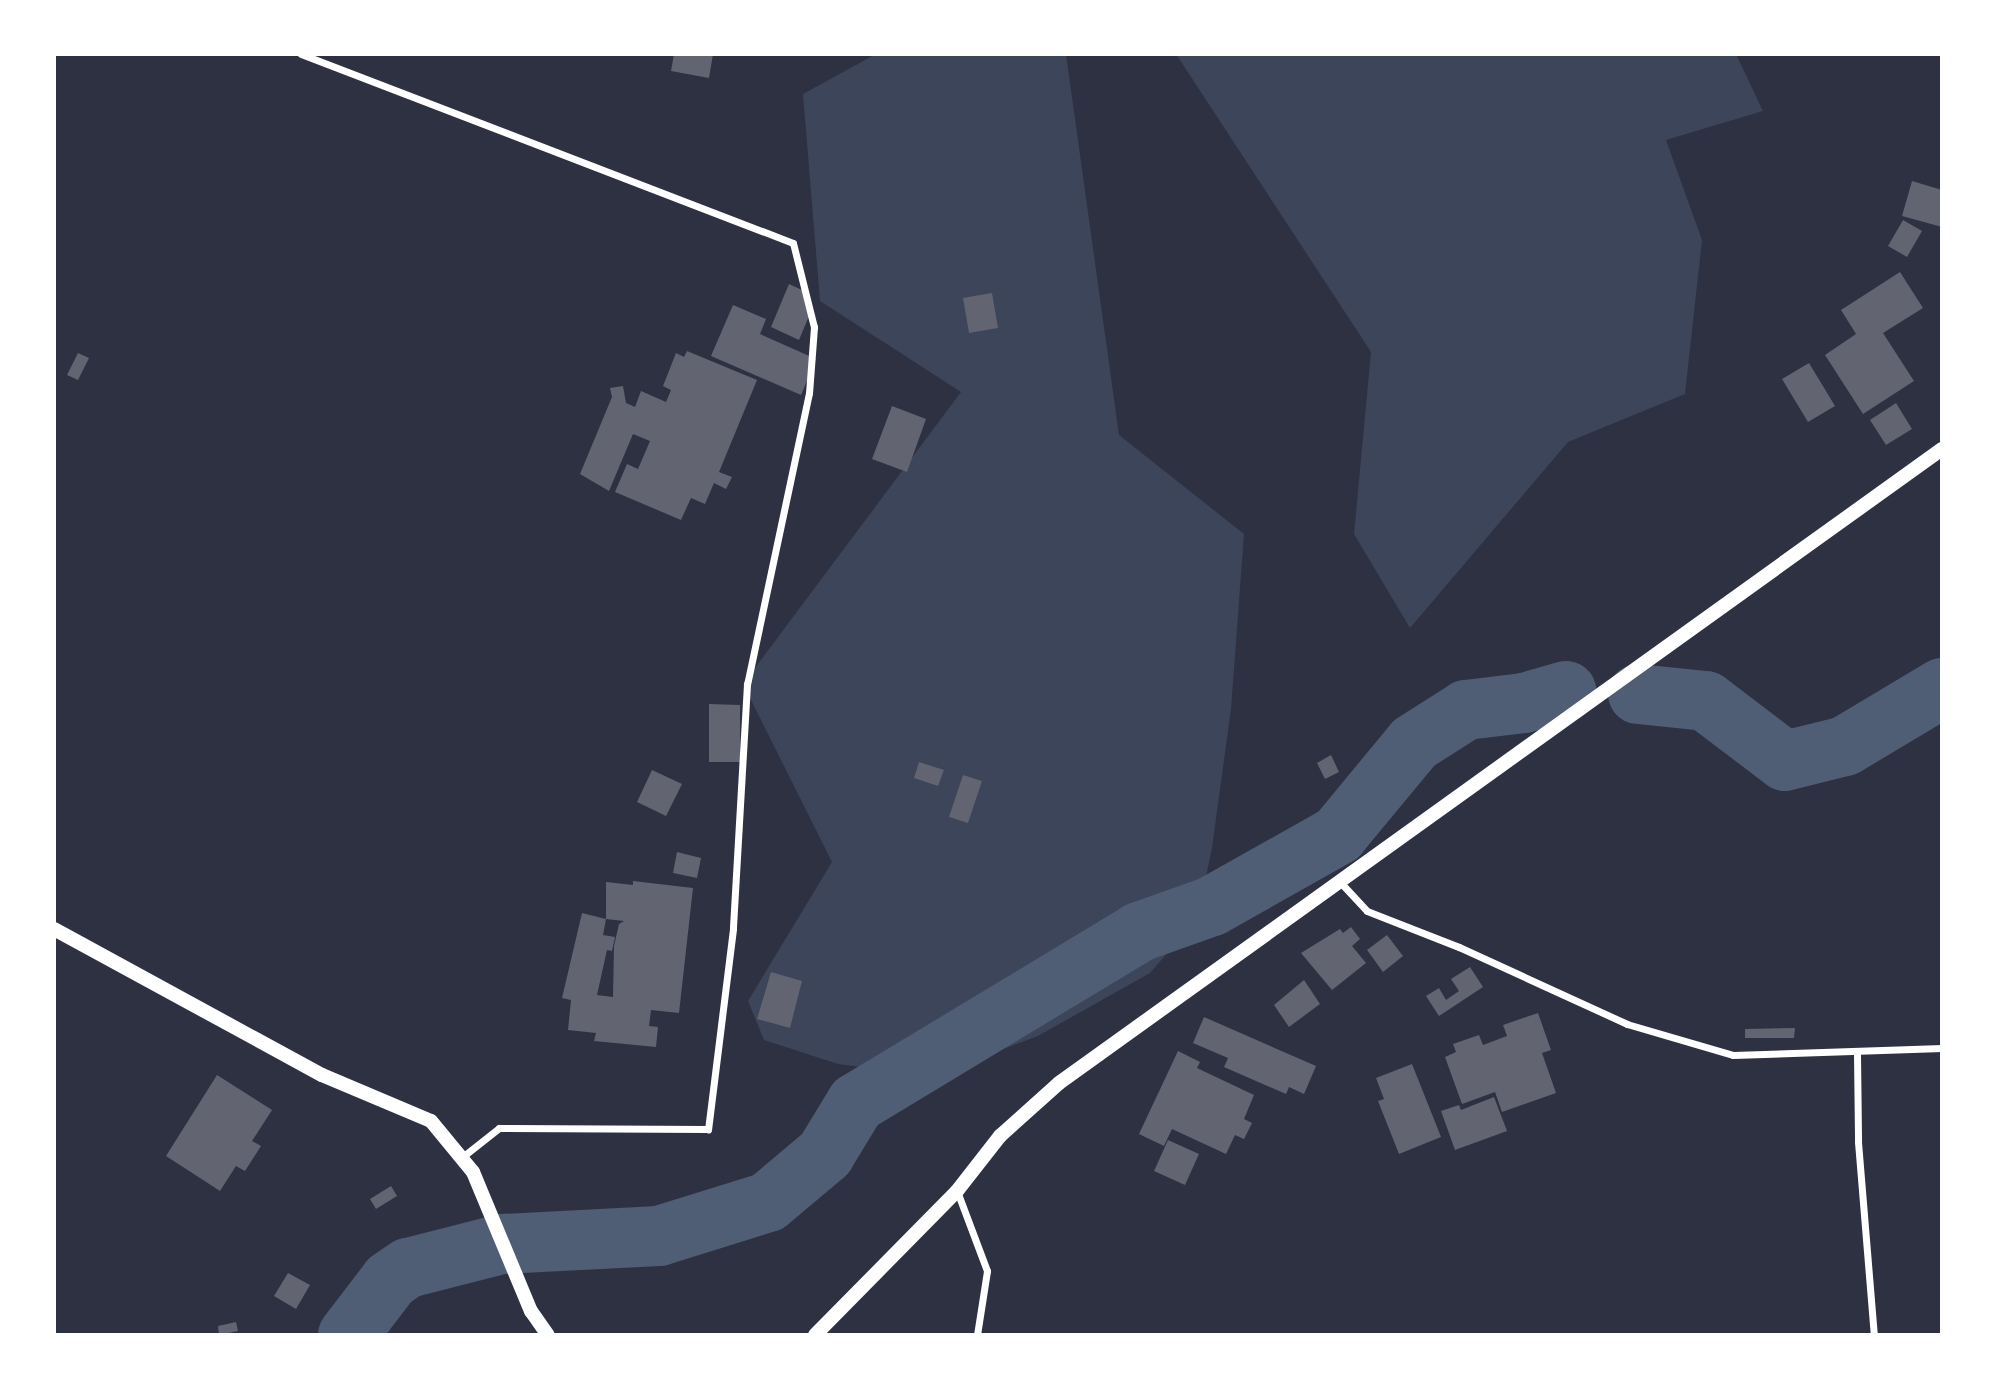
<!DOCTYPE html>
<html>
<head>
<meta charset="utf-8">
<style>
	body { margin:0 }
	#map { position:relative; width:1996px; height:1389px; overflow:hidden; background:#2d3142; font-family:"PT Sans Narrow",sans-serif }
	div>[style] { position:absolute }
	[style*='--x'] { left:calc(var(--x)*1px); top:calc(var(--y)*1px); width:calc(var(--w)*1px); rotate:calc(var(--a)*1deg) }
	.green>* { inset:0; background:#3c4559 }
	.river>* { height:60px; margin:-30px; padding:0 30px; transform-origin:30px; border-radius:30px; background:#4f5d75 }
	.building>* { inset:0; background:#626471 }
	.minor>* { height:7px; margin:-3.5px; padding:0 3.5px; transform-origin:3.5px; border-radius:3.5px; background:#fff }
	.secondary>* { height:14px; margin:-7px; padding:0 7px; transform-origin:7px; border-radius:7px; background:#fff }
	span { translate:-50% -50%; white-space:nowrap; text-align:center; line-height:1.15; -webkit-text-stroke:7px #fff; paint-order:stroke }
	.frame { position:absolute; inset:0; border:56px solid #fff; pointer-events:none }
</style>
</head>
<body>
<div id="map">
	<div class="green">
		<div style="clip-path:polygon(876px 54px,1066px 54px,1119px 435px,1244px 534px,1231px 709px,1212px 848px,1197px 919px,1150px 973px,1038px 1036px,930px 1076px,838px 1064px,764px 1040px,748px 1001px,832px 862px,743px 684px,961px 392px,820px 301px,803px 94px)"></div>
		<div style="clip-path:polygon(1176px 54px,1736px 54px,1763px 111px,1666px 140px,1702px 240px,1685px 394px,1568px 442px,1410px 628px,1354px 534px,1371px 352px)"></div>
	</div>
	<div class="river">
		<div style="--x:1638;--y:694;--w:68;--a:5.9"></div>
		<div style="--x:1706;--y:701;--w:99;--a:37.2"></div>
		<div style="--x:1785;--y:761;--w:62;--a:-14"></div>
		<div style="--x:1845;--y:746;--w:113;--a:-30.9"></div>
		<div style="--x:348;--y:1335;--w:69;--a:-52.6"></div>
		<div style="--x:390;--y:1280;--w:22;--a:-34"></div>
		<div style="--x:408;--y:1268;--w:97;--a:-14.3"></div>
		<div style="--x:502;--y:1244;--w:157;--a:-2.9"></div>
		<div style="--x:659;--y:1236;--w:114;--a:-17.3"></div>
		<div style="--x:768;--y:1202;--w:75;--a:-40.1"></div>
		<div style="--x:825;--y:1154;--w:60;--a:-58.7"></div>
		<div style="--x:856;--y:1103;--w:331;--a:-31.1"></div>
		<div style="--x:1139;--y:932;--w:77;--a:-19.6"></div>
		<div style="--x:1212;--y:906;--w:145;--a:-29.4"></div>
		<div style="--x:1338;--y:835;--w:119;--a:-50.4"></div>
		<div style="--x:1414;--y:743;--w:62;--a:-32.4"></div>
		<div style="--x:1466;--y:710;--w:58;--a:-6.9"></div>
		<div style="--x:1524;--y:703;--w:44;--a:-15.9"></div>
	</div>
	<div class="building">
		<div style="clip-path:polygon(674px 54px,713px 54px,709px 78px,671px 71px)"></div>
		<div style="clip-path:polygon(1912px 181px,1942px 190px,1942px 227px,1902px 216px)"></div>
		<div style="clip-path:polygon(1903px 220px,1922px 231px,1907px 257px,1888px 246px)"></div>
		<div style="clip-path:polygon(1900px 272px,1923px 308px,1883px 333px,1914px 381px,1863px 414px,1825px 355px,1856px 334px,1841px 310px)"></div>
		<div style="clip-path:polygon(789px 284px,802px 290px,809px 316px,799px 340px,771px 327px)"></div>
		<div style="clip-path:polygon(992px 293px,998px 328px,969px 333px,963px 298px)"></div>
		<div style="clip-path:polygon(733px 305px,766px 319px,760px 334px,816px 359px,801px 395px,711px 356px)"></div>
		<div style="clip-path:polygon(687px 351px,757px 380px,719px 472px,732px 477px,726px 489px,714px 483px,705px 504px,691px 498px,681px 520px,615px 492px,627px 464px,638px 469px,650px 441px,633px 434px,609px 491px,580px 474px,612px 397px,610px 388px,623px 386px,626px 403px,635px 407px,641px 391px,666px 402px,671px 390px,663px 386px,676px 353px,684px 357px)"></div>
		<div style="clip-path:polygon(78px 353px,89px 358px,78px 380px,67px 375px)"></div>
		<div style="clip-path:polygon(1809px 363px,1835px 406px,1808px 422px,1782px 379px)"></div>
		<div style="clip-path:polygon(1896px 403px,1912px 429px,1886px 445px,1870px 420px)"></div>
		<div style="clip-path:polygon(892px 406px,926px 419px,907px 472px,872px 459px)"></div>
		<div style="clip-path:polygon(709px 704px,740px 705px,740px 762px,709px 762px)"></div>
		<div style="clip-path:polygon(1331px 755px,1339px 772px,1325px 779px,1317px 763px)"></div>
		<div style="clip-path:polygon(919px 762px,944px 770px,938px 786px,914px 778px)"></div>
		<div style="clip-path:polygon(652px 770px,682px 784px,666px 816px,637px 802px)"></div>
		<div style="clip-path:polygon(963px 775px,982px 781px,968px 823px,949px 817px)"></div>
		<div style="clip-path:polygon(677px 852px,701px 858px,697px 878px,673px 873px)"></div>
		<div style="clip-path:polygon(evenodd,633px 881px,693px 888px,679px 1013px,651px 1010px,649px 1026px,658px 1027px,656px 1047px,594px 1041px,596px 1033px,568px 1030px,571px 1000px,562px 998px,582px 913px,606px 919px,606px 882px,633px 885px,633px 881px,606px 919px,624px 921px,619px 924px,614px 946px,613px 997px,597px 995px,607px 950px,612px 951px,615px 937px,603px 935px,606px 919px)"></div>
		<div style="clip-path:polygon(1351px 927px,1360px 939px,1352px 946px,1366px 963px,1332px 990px,1301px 953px,1340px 929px,1343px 933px)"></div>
		<div style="clip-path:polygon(1387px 935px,1403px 956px,1383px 972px,1367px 950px)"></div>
		<div style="clip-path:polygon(1470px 967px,1483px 987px,1439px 1016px,1426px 996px,1439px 988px,1446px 1000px,1459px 991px,1451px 979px)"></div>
		<div style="clip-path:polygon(771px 972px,802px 981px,790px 1028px,757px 1019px)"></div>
		<div style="clip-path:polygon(1304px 980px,1320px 1004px,1289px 1027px,1274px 1005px)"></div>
		<div style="clip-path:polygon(1538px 1013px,1551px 1050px,1542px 1053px,1556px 1093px,1502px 1112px,1495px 1092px,1462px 1104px,1445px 1057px,1456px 1052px,1453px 1044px,1479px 1035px,1483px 1045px,1507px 1036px,1503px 1025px)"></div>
		<div style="clip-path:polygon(1204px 1017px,1316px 1066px,1304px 1094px,1289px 1087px,1286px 1094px,1224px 1067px,1228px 1058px,1193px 1043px)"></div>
		<div style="clip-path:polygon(1795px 1028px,1794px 1038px,1745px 1038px,1745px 1029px)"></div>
		<div style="clip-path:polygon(1178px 1051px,1200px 1062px,1197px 1068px,1254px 1095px,1244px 1119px,1252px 1123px,1244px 1139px,1235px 1135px,1226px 1154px,1172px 1129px,1164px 1146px,1139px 1134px)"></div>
		<div style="clip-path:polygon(1412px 1064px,1441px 1137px,1399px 1154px,1378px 1101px,1384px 1099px,1376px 1078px)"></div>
		<div style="clip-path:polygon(217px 1075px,272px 1110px,252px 1141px,261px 1146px,245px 1171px,236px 1166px,220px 1191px,166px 1156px)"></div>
		<div style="clip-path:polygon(1494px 1097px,1507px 1131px,1455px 1150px,1441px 1111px,1459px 1105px,1461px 1110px)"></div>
		<div style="clip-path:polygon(1168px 1140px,1199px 1154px,1185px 1185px,1154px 1171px)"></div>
		<div style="clip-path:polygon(391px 1186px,397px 1196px,376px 1209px,370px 1199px)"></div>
		<div style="clip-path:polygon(288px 1273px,310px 1285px,296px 1309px,274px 1296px)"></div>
		<div style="clip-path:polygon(236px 1322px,238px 1331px,219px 1335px,218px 1326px)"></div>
	</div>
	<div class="minor">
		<div style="--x:301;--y:54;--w:527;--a:21.01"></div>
		<div style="--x:793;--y:243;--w:87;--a:76"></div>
		<div style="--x:814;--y:327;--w:66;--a:94.3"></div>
		<div style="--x:809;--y:393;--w:298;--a:102"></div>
		<div style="--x:747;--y:684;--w:245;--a:93.3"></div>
		<div style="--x:733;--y:929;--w:202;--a:97.1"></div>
		<div style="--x:708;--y:1129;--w:209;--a:-179.7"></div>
		<div style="--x:499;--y:1128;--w:48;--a:141.7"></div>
		<div style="--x:1341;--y:883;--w:38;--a:47"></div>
		<div style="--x:1367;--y:911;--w:99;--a:21.4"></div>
		<div style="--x:1459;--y:947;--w:185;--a:24.6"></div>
		<div style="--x:1627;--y:1024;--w:110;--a:16.3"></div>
		<div style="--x:1733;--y:1055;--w:209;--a:-1.9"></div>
		<div style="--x:1857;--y:1054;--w:88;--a:89.3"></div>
		<div style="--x:1858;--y:1142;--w:194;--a:85.3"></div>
		<div style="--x:957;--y:1191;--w:85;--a:69.4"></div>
		<div style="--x:987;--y:1271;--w:65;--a:98.9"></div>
	</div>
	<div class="secondary">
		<div style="--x:54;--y:929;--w:305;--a:28.6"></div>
		<div style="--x:322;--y:1075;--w:118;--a:22.9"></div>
		<div style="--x:431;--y:1121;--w:66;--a:50.5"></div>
		<div style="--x:473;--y:1172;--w:151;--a:67.4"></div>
		<div style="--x:531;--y:1311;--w:29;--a:55"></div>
		<div style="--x:815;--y:1335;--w:202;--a:-45.4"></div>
		<div style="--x:957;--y:1191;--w:70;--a:-52"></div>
		<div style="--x:1000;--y:1136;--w:79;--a:-41.9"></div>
		<div style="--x:1059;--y:1083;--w:1087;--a:-35.68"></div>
	</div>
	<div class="frame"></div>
</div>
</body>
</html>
